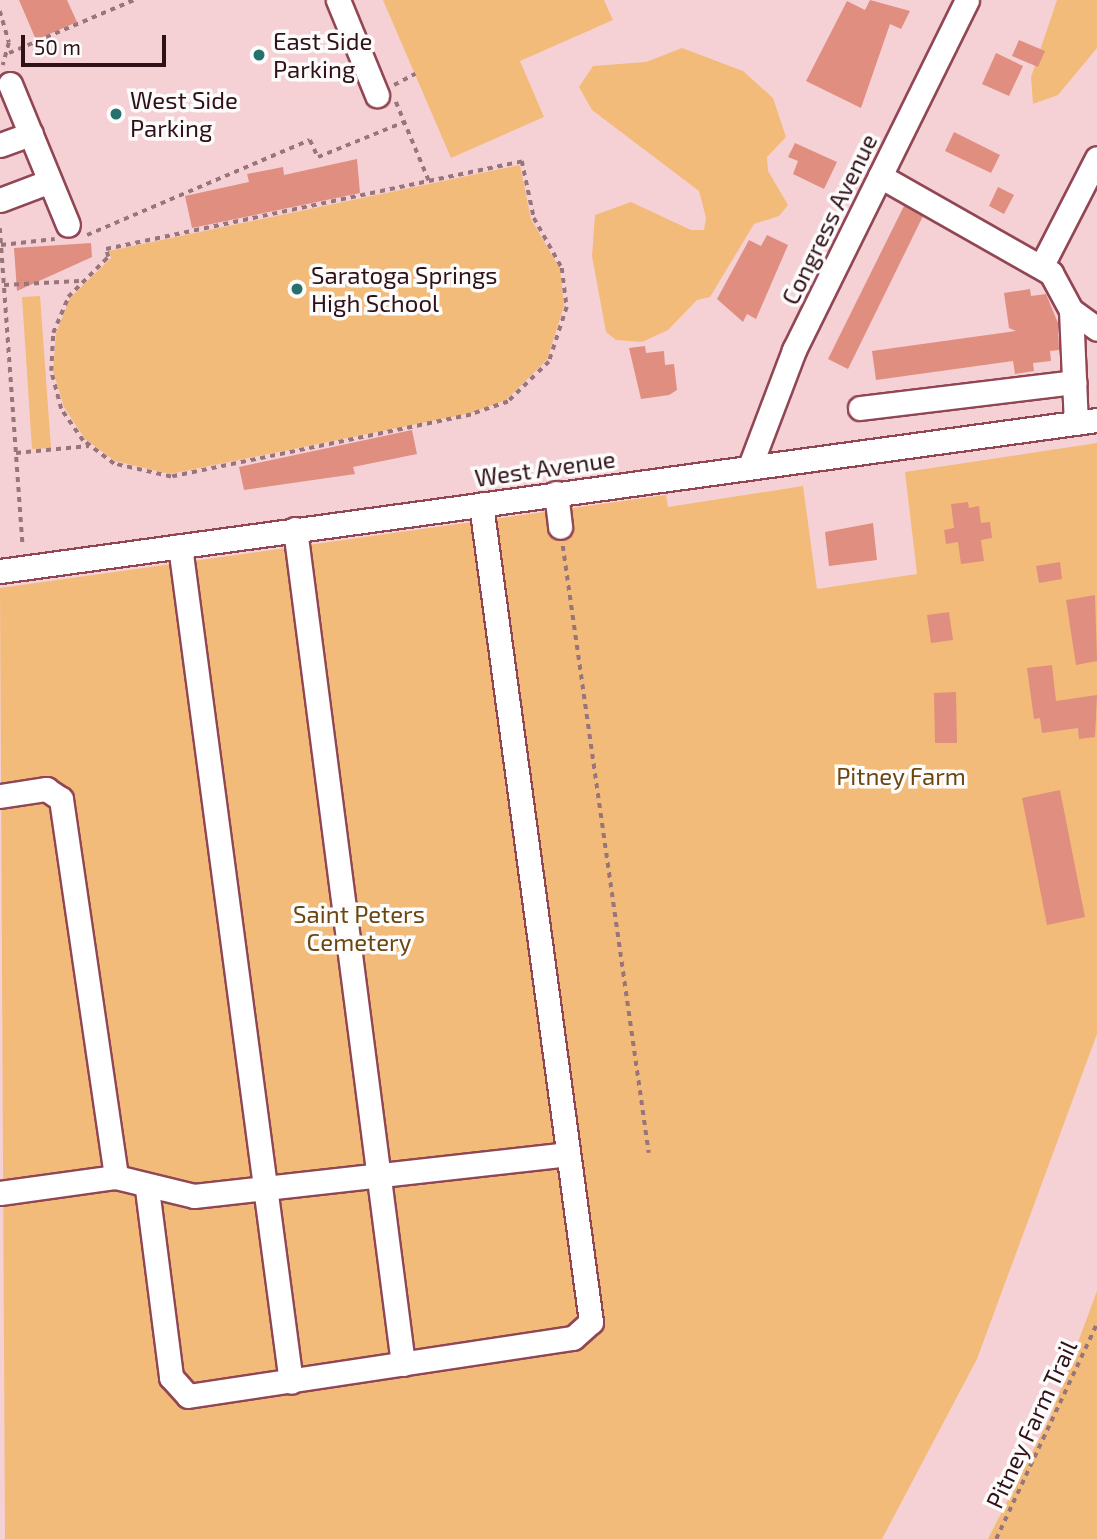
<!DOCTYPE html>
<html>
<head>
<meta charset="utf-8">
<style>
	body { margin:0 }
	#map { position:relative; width:1097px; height:1539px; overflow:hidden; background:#f5d1d5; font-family:"Exo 2",sans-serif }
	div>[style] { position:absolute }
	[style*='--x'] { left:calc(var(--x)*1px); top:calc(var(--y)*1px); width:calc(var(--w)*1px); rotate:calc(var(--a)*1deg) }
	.green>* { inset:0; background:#f3bb7a }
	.building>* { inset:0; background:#df8e80 }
	.path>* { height:3.5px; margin-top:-1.75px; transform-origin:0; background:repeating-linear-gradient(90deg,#97757a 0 5px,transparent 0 10px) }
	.roads { filter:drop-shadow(2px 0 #914654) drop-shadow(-2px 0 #914654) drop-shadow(0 2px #914654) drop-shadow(0 -2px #914654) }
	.minor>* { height:23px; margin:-11.5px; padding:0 11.5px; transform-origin:11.5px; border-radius:11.5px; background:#fff }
	.dots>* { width:19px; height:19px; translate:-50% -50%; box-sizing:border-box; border:4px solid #fcfcfc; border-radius:50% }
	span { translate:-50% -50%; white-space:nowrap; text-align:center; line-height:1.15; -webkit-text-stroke:7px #fcfcfc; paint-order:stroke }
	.poi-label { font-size:24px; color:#301117 }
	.left { translate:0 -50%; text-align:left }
	.street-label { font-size:24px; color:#301117 }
	.park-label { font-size:24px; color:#6c4610 }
	.scale { position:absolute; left:21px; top:35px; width:145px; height:32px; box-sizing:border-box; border:4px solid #301117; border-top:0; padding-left:9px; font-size:21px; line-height:24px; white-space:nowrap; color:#301117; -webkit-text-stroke:5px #fcfcfc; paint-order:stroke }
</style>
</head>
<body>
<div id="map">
	<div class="green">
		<div style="clip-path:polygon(383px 0,604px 0,613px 20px,520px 61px,544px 117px,451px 158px)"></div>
		<div style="clip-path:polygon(1057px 0,1097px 0,1097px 48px,1058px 95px,1033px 104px,1031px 77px)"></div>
		<div style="clip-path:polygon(682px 48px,743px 71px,773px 98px,786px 137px,767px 157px,768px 171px,788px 205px,779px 216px,754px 224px,710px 297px,697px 300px,668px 330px,642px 342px,616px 340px,606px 332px,592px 256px,595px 215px,631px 202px,691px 230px,704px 230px,706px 218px,699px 191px,592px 110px,579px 87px,593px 66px,646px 62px)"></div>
		<div style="clip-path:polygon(520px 165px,531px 219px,560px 269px,564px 306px,547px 360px,506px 400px,471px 413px,170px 474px,115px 461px,85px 439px,64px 407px,53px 371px,56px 333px,70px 298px,111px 258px,109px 251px)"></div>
		<div style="clip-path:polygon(40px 296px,51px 448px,32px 449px,22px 297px)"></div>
		<div style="clip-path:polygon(1097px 443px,1097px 1034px,977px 1359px,882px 1539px,5px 1539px,0 588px,666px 495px,668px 507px,803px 486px,817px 589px,917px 574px,905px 472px)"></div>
		<div style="clip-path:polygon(1097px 1291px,1097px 1539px,988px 1539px,1051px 1415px)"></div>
	</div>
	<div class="building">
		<div style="clip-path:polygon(19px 0,67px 0,77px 22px,36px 40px)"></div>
		<div style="clip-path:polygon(870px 0,910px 11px,901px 29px,890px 24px,861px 108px,806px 81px,847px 1px,865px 10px)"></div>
		<div style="clip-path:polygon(1019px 40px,1045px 51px,1038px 67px,1012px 56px)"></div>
		<div style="clip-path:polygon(996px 53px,1023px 66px,1009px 96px,982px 84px)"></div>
		<div style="clip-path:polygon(954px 132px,1000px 155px,991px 173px,945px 151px)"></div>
		<div style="clip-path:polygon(795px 143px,837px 162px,824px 189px,793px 174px,798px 161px,788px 157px)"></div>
		<div style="clip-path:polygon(357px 159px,360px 193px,192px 228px,185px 196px,249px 182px,247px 174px,283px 167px,284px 175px)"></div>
		<div style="clip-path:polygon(998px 187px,1014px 195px,1004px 214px,989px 206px)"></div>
		<div style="clip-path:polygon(904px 206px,923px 216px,848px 369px,828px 359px)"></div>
		<div style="clip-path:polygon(767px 235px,788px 245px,756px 319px,747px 314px,743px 322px,717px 299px,749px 240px,761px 246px)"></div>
		<div style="clip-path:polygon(91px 243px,92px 257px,17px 291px,14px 248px)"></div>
		<div style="clip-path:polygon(1030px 289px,1031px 296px,1046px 294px,1058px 323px,1059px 350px,1050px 351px,1051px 361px,1033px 363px,1034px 371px,1015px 374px,1013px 361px,876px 380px,872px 351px,1016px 331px,1009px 328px,1004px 293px)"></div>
		<div style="clip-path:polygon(645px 346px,646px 353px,664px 351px,665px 365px,674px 364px,677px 390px,669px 395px,641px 399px,629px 348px)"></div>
		<div style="clip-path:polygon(412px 430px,417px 454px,353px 467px,355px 474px,244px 490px,239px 467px)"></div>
		<div style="clip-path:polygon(968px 502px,969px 508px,979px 506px,981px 523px,990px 522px,992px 538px,981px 540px,984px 561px,961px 564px,958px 542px,946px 544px,944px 530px,954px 528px,951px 504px)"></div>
		<div style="clip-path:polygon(873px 523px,877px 560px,829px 566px,825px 532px)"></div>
		<div style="clip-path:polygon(1060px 562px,1062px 579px,1039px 583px,1036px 566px)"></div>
		<div style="clip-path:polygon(1095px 595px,1097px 661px,1076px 665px,1066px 600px)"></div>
		<div style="clip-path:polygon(949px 612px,953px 640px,931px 643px,927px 615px)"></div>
		<div style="clip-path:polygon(1052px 665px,1056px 701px,1097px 695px,1095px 737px,1079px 739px,1078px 728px,1042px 733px,1040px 718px,1034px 719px,1027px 668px)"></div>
		<div style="clip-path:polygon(956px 692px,957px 743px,935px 743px,934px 693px)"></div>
		<div style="clip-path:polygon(1060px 790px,1085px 917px,1047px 925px,1022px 798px)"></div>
	</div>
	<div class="path">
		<div style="--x:0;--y:11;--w:33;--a:74"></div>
		<div style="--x:9;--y:43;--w:23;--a:105"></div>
		<div style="--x:9;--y:53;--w:136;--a:-23"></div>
		<div style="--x:394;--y:85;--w:24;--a:-28"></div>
		<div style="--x:396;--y:102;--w:86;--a:67.3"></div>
		<div style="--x:522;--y:161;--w:58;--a:78.1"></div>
		<div style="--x:534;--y:218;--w:57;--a:60.8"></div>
		<div style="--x:562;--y:268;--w:39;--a:83"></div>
		<div style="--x:567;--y:307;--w:58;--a:108.1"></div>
		<div style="--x:549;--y:362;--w:57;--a:135.7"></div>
		<div style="--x:508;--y:402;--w:39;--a:161"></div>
		<div style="--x:471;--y:415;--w:306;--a:168.3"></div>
		<div style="--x:171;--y:477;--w:58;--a:-167.2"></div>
		<div style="--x:114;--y:464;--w:39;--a:-143"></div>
		<div style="--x:83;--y:441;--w:39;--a:-125"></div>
		<div style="--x:61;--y:409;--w:39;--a:-105"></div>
		<div style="--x:51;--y:371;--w:38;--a:-87"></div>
		<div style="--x:53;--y:333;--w:39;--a:-67"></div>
		<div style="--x:68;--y:297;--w:57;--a:-45"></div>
		<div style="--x:108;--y:257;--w:8;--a:-104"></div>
		<div style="--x:106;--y:249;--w:425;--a:-11.9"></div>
		<div style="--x:0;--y:228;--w:318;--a:85.9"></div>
		<div style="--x:87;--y:235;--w:242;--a:-23.1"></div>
		<div style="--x:310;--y:140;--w:19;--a:65"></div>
		<div style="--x:318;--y:157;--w:93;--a:-22.1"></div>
		<div style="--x:1;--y:245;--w:54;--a:-6.3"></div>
		<div style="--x:4;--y:285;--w:75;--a:-3.1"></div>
		<div style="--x:16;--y:453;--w:73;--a:-5.5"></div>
		<div style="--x:563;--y:546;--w:613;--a:81.94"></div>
		<div style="--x:996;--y:1539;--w:238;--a:-64.9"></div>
	</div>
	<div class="roads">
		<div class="minor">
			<div style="--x:338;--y:0;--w:103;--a:67.7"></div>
			<div style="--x:10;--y:84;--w:152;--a:67.6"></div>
			<div style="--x:0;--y:145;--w:33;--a:-20"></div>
			<div style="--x:880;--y:176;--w:197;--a:29.6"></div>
			<div style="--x:1051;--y:273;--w:42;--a:61.6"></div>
			<div style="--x:1071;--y:310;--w:113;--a:87.5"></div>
			<div style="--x:0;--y:200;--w:53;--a:-20.8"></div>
			<div style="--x:1042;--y:265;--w:120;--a:-62.8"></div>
			<div style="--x:1071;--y:310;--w:32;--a:36"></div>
			<div style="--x:860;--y:408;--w:216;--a:-6.9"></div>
			<div style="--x:750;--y:466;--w:124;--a:-69.2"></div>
			<div style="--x:794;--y:350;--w:390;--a:-63.7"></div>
			<div style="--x:556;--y:493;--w:34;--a:83"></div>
			<div style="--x:295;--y:529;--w:842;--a:82.63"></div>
			<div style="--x:180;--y:546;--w:843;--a:82.44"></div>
			<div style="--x:0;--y:571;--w:1107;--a:-7.84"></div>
			<div style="--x:0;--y:796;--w:47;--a:-8.7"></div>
			<div style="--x:46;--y:789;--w:18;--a:34"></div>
			<div style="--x:61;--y:799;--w:382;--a:81.7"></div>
			<div style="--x:147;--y:1189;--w:190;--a:82.7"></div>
			<div style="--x:171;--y:1377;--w:25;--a:48"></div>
			<div style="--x:188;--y:1396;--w:389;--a:-8.6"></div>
			<div style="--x:573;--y:1338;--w:24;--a:-42"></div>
			<div style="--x:591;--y:1322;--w:825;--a:-97.66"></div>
			<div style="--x:0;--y:1193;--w:117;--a:-7.9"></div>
			<div style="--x:116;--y:1177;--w:80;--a:13.7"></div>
			<div style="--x:194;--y:1196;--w:375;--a:-6.4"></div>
		</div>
	</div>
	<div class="dots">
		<div style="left:259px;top:55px;background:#27716d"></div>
		<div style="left:116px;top:114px;background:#27716d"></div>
		<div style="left:297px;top:289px;background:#27716d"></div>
	</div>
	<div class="poi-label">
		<span class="left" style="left:273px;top:55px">East Side<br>Parking</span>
		<span class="left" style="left:130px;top:114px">West Side<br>Parking</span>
		<span class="left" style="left:311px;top:289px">Saratoga Springs<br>High School</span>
	</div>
	<div class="street-label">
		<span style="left:829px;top:219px;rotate:-64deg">Congress Avenue</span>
		<span style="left:545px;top:468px;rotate:-8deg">West Avenue</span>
		<span style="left:1031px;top:1424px;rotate:-65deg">Pitney Farm Trail</span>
	</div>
	<div class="park-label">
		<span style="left:901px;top:776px">Pitney Farm</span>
		<span style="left:359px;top:928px">Saint Peters<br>Cemetery</span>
	</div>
	<div class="scale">50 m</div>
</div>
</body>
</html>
